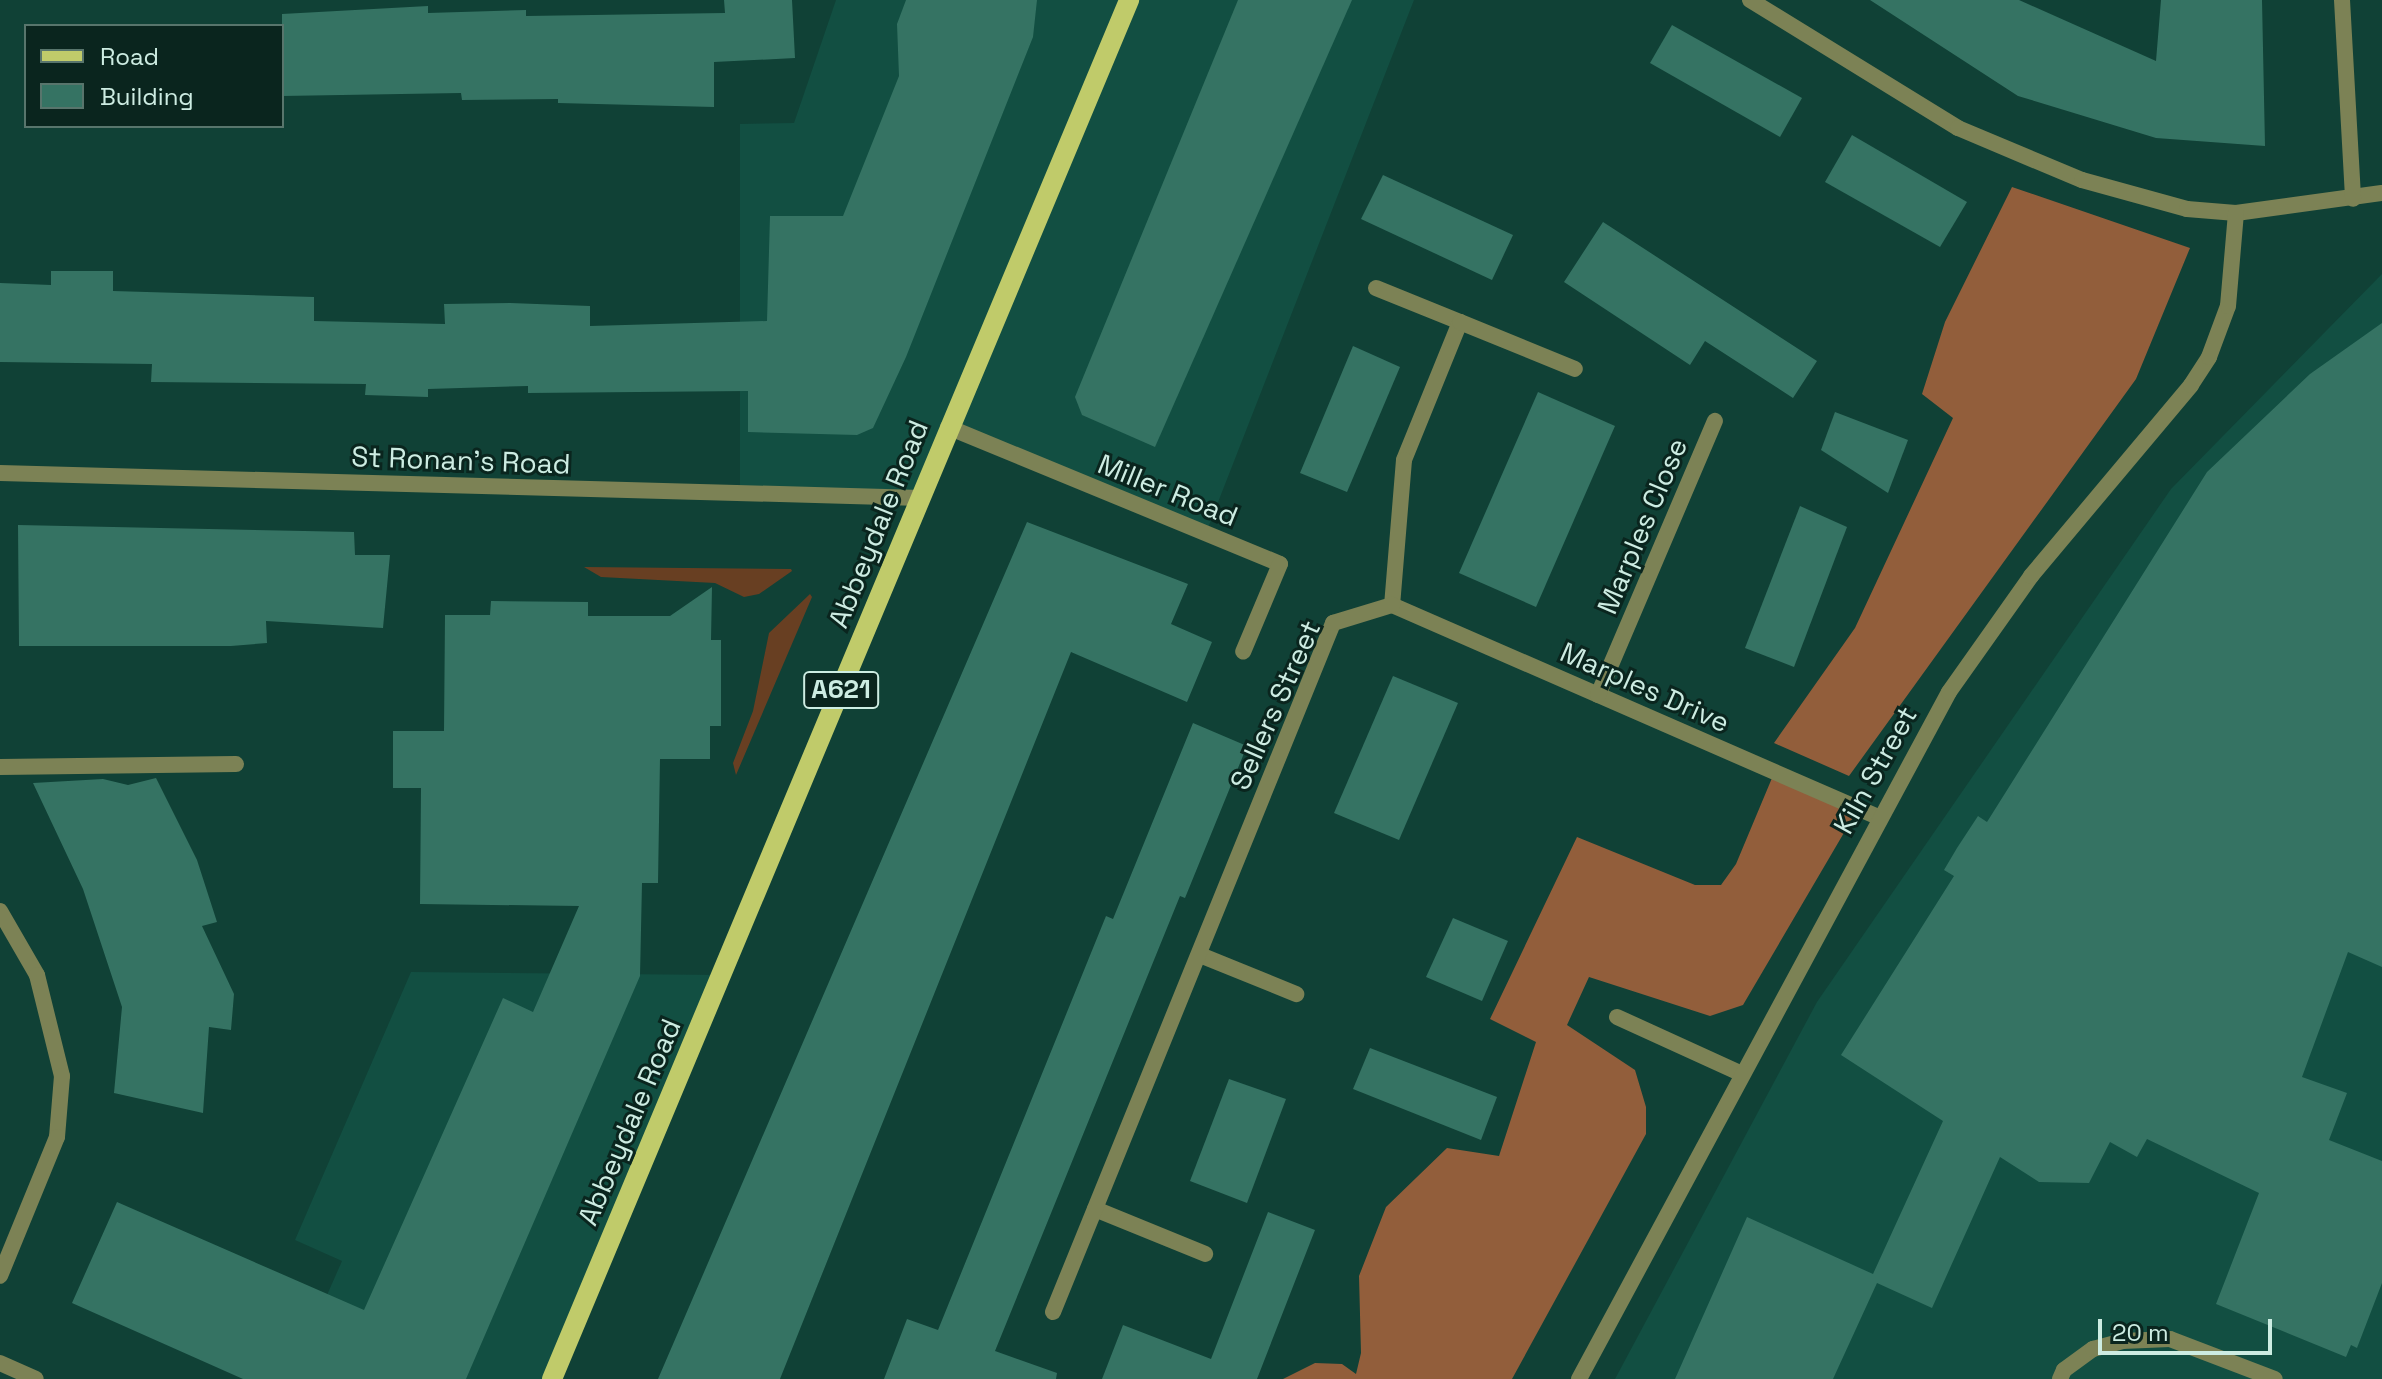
<!DOCTYPE html>
<html>
<head>
<meta charset="utf-8">
<style>
	body { margin:0 }
	#map { position:relative; width:2382px; height:1379px; overflow:hidden; background:#104136; font-family:"Space Grotesk",sans-serif }
	div>[style] { position:absolute }
	[style*='--x'] { left:calc(var(--x)*1px); top:calc(var(--y)*1px); width:calc(var(--w)*1px); rotate:calc(var(--a)*1deg) }
	.built>* { inset:0; background:#124f42 }
	.green>* { inset:0; background:#683f22 }
	.forest>* { inset:0; background:#925e3b }
	.building>* { inset:0; background:#357363 }
	.lane>* { height:16px; margin:-8px; padding:0 8px; transform-origin:8px; border-radius:8px; background:#7c8255 }
	.street>* { height:16px; margin:-8px; padding:0 8px; transform-origin:8px; border-radius:8px; background:#7c8255 }
	.primary>* { height:20px; margin:-10px; padding:0 10px; transform-origin:10px; border-radius:10px; background:#c0cb6a }
	span { translate:-50% -50%; white-space:nowrap; text-align:center; line-height:1.15; -webkit-text-stroke:6px #0a251e; paint-order:stroke }
	.shield-label span { padding:2px 6px; background:#0a251e; border:2px solid; border-radius:6px; -webkit-text-stroke-width:0 }
	.shield-label { font-size:26px; color:#cdece2; font-weight:700 }
	.street-label { font-size:28px; color:#cdece2 }
	.legend { position:absolute; left:24px; top:24px; width:260px; height:104px; box-sizing:border-box; background:#0a251e; border:2px solid #58756c; margin:0; padding:10px 14px; list-style:none; font-size:24px; color:#cdece2 }
	.legend li { display:flex; align-items:center; gap:16px; height:40px }
	.legend b { width:40px; border:2px solid #58756c }
	.scale { position:absolute; left:2098px; top:1319px; width:174px; height:36px; box-sizing:border-box; border:4px solid #cdece2; border-top:0; padding-left:10px; font-size:24px; line-height:28px; white-space:nowrap; color:#cdece2; -webkit-text-stroke:6px #0a251e; paint-order:stroke }
</style>
</head>
<body>
<div id="map">
	<div class="built">
		<div style="clip-path:polygon(836px 0,1414px 0,1206px 533px,948px 427px,921px 498px,740px 493px,740px 124px,794px 123px)"></div>
		<div style="clip-path:polygon(2382px 274px,2382px 1379px,1615px 1379px,1817px 1002px,2171px 489px)"></div>
		<div style="clip-path:polygon(411px 972px,721px 975px,553px 1379px,290px 1379px,342px 1261px,295px 1240px)"></div>
	</div>
	<div class="green">
		<div style="clip-path:polygon(584px 567px,791px 569px,792px 571px,759px 594px,744px 597px,715px 583px,601px 577px)"></div>
		<div style="clip-path:polygon(810px 594px,812px 597px,736px 775px,733px 763px,753px 711px,769px 633px)"></div>
	</div>
	<div class="forest">
		<div style="clip-path:polygon(2012px 187px,2190px 248px,2136px 379px,1849px 776px,1774px 743px,1855px 628px,1953px 418px,1922px 394px,1945px 322px)"></div>
		<div style="clip-path:polygon(1772px 778px,1855px 814px,1743px 1005px,1710px 1016px,1589px 977px,1567px 1025px,1635px 1070px,1646px 1107px,1646px 1134px,1512px 1379px,1283px 1379px,1315px 1363px,1342px 1364px,1356px 1374px,1361px 1353px,1359px 1276px,1386px 1207px,1447px 1148px,1499px 1156px,1536px 1042px,1490px 1019px,1577px 837px,1695px 885px,1721px 885px,1736px 864px)"></div>
	</div>
	<div class="building">
		<div style="clip-path:polygon(724px 0,792px 0,795px 58px,714px 62px,714px 107px,558px 103px,558px 99px,462px 100px,461px 93px,282px 96px,282px 14px,428px 6px,428px 13px,526px 10px,526px 16px,725px 13px)"></div>
		<div style="clip-path:polygon(906px 0,1037px 0,1033px 37px,906px 357px,873px 428px,857px 435px,748px 432px,748px 391px,528px 393px,528px 386px,428px 389px,428px 397px,365px 395px,366px 384px,151px 382px,152px 364px,0 362px,0 283px,51px 285px,51px 271px,113px 271px,113px 291px,314px 297px,314px 321px,445px 324px,444px 304px,510px 303px,590px 306px,590px 326px,767px 321px,770px 216px,843px 216px,899px 76px,897px 24px)"></div>
		<div style="clip-path:polygon(1238px 0,1352px 0,1155px 447px,1082px 415px,1075px 397px)"></div>
		<div style="clip-path:polygon(1870px 0,2019px 0,2156px 61px,2161px 0,2262px 0,2265px 146px,2156px 138px,2018px 96px)"></div>
		<div style="clip-path:polygon(1672px 25px,1802px 98px,1780px 137px,1650px 63px)"></div>
		<div style="clip-path:polygon(1852px 135px,1967px 202px,1940px 247px,1825px 182px)"></div>
		<div style="clip-path:polygon(1383px 175px,1513px 235px,1492px 280px,1361px 219px)"></div>
		<div style="clip-path:polygon(1603px 222px,1817px 361px,1793px 398px,1705px 341px,1690px 365px,1564px 282px)"></div>
		<div style="clip-path:polygon(2382px 323px,2382px 967px,2348px 952px,2302px 1077px,2347px 1093px,2329px 1140px,2382px 1161px,2382px 1283px,2357px 1348px,2351px 1345px,2346px 1357px,2216px 1304px,2259px 1193px,2147px 1139px,2137px 1157px,2110px 1142px,2089px 1183px,2039px 1182px,2000px 1157px,1932px 1308px,1877px 1283px,1833px 1379px,1675px 1379px,1747px 1217px,1873px 1274px,1943px 1121px,1841px 1055px,1954px 876px,1944px 870px,1957px 848px,1978px 816px,1987px 822px,2207px 472px,2310px 374px)"></div>
		<div style="clip-path:polygon(1353px 346px,1400px 367px,1347px 492px,1300px 473px)"></div>
		<div style="clip-path:polygon(1538px 392px,1615px 426px,1536px 607px,1459px 573px)"></div>
		<div style="clip-path:polygon(1835px 412px,1908px 440px,1888px 493px,1821px 450px)"></div>
		<div style="clip-path:polygon(1800px 506px,1847px 527px,1794px 667px,1745px 648px)"></div>
		<div style="clip-path:polygon(1027px 522px,1188px 584px,1171px 624px,1212px 642px,1187px 702px,1071px 652px,780px 1379px,658px 1379px)"></div>
		<div style="clip-path:polygon(18px 525px,354px 532px,355px 555px,390px 555px,383px 628px,266px 621px,267px 643px,231px 646px,19px 646px)"></div>
		<div style="clip-path:polygon(712px 587px,711px 640px,721px 640px,721px 726px,710px 726px,710px 759px,660px 759px,658px 883px,642px 883px,640px 976px,466px 1379px,243px 1379px,72px 1303px,117px 1202px,364px 1310px,503px 998px,533px 1012px,579px 906px,420px 904px,421px 788px,393px 788px,393px 731px,444px 731px,445px 615px,490px 615px,491px 601px,588px 602px,588px 616px,670px 616px)"></div>
		<div style="clip-path:polygon(1393px 676px,1458px 703px,1399px 840px,1334px 813px)"></div>
		<div style="clip-path:polygon(1193px 723px,1247px 746px,1185px 898px,1180px 896px,995px 1351px,1057px 1373px,1056px 1379px,884px 1379px,907px 1319px,938px 1330px,1106px 916px,1113px 919px)"></div>
		<div style="clip-path:polygon(156px 778px,197px 860px,217px 922px,202px 926px,234px 994px,231px 1030px,209px 1027px,203px 1113px,114px 1093px,122px 1007px,83px 889px,33px 783px,103px 779px,128px 785px)"></div>
		<div style="clip-path:polygon(1453px 918px,1508px 941px,1482px 1001px,1426px 977px)"></div>
		<div style="clip-path:polygon(1370px 1048px,1497px 1097px,1481px 1140px,1353px 1089px)"></div>
		<div style="clip-path:polygon(1229px 1079px,1286px 1099px,1247px 1203px,1190px 1181px)"></div>
		<div style="clip-path:polygon(1268px 1212px,1315px 1230px,1257px 1379px,1102px 1379px,1123px 1325px,1211px 1359px)"></div>
	</div>
	<div class="lane">
		<div style="--x:2060;--y:1379;--w:10;--a:-66"></div>
		<div style="--x:2064;--y:1370;--w:36;--a:-36"></div>
		<div style="--x:2093;--y:1349;--w:30;--a:-15"></div>
		<div style="--x:2122;--y:1341;--w:48;--a:-2.4"></div>
		<div style="--x:2170;--y:1339;--w:112;--a:20.9"></div>
	</div>
	<div class="street">
		<div style="--x:1750;--y:0;--w:244;--a:31.6"></div>
		<div style="--x:1958;--y:128;--w:134;--a:22.8"></div>
		<div style="--x:2082;--y:180;--w:109;--a:15.4"></div>
		<div style="--x:2187;--y:209;--w:49;--a:4.7"></div>
		<div style="--x:2236;--y:213;--w:147;--a:-7.8"></div>
		<div style="--x:2342;--y:0;--w:199;--a:86.8"></div>
		<div style="--x:1376;--y:288;--w:91;--a:22"></div>
		<div style="--x:1460;--y:322;--w:149;--a:112.1"></div>
		<div style="--x:1404;--y:460;--w:145;--a:94.7"></div>
		<div style="--x:1460;--y:322;--w:124;--a:22.2"></div>
		<div style="--x:948;--y:427;--w:359;--a:22.4"></div>
		<div style="--x:1280;--y:564;--w:95;--a:112.8"></div>
		<div style="--x:0;--y:473;--w:921;--a:1.55"></div>
		<div style="--x:1392;--y:605;--w:530;--a:23.57"></div>
		<div style="--x:1598;--y:695;--w:298;--a:-66.9"></div>
		<div style="--x:0;--y:767;--w:236;--a:-0.7"></div>
		<div style="--x:0;--y:911;--w:74;--a:60"></div>
		<div style="--x:37;--y:975;--w:104;--a:76.1"></div>
		<div style="--x:62;--y:1076;--w:61;--a:94.7"></div>
		<div style="--x:57;--y:1137;--w:150;--a:112.3"></div>
		<div style="--x:1200;--y:955;--w:104;--a:22.1"></div>
		<div style="--x:1617;--y:1017;--w:135;--a:24.5"></div>
		<div style="--x:1095;--y:1209;--w:119;--a:22.2"></div>
		<div style="--x:1053;--y:1312;--w:744;--a:-67.88"></div>
		<div style="--x:1333;--y:623;--w:62;--a:-17"></div>
		<div style="--x:0;--y:1363;--w:39;--a:24"></div>
		<div style="--x:1579;--y:1379;--w:780;--a:-61.69"></div>
		<div style="--x:1949;--y:692;--w:142;--a:-54.7"></div>
		<div style="--x:2031;--y:576;--w:249;--a:-50"></div>
		<div style="--x:2191;--y:385;--w:33;--a:-57"></div>
		<div style="--x:2209;--y:357;--w:54;--a:-69.6"></div>
		<div style="--x:2228;--y:306;--w:93;--a:-85.1"></div>
	</div>
	<div class="primary">
		<div style="--x:552;--y:1379;--w:1495;--a:-67.29"></div>
	</div>
	<div class="shield-label">
		<span style="left:841px;top:690px">A621</span>
	</div>
	<div class="street-label">
		<span style="left:461px;top:460px;rotate:2deg">St Ronan's Road</span>
		<span style="left:1168px;top:490px;rotate:22deg">Miller Road</span>
		<span style="left:878px;top:524px;rotate:-68deg">Abbeydale Road</span>
		<span style="left:1642px;top:526px;rotate:-67deg">Marples Close</span>
		<span style="left:1645px;top:687px;rotate:24deg">Marples Drive</span>
		<span style="left:1275px;top:705px;rotate:-66deg">Sellers Street</span>
		<span style="left:1875px;top:770px;rotate:-61deg">Kiln Street</span>
		<span style="left:629px;top:1122px;rotate:-67deg">Abbeydale Road</span>
	</div>
	<ul class="legend">
	<li><b style="height:10px;background:#c0cb6a"></b>Road</li>
	<li><b style="height:22px;background:#357363"></b>Building</li>
	</ul>
	<div class="scale">20 m</div>
</div>
</body>
</html>
